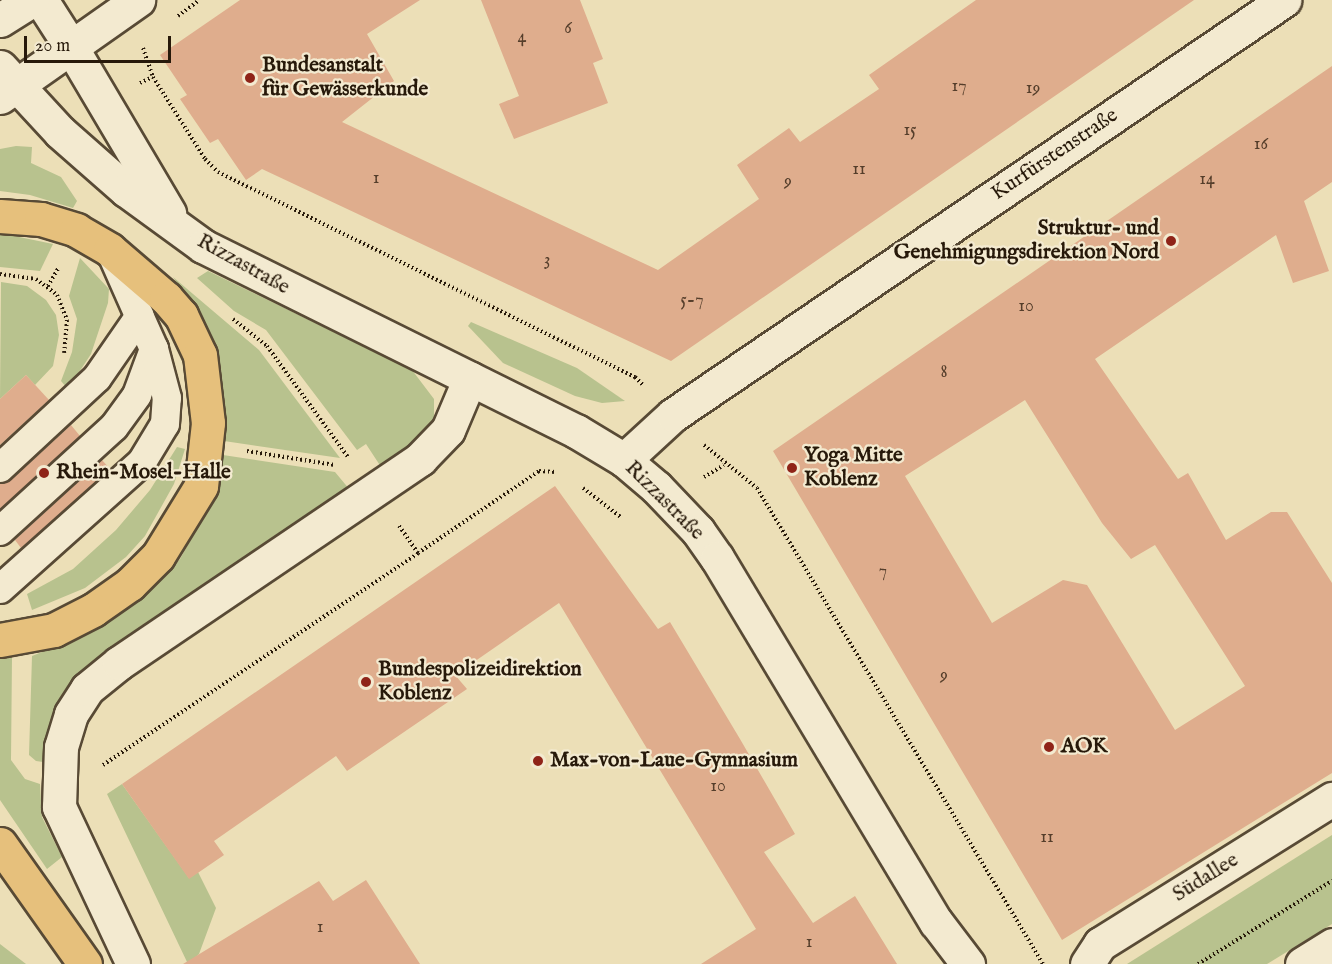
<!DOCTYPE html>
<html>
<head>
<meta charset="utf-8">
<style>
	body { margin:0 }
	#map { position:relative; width:1332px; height:964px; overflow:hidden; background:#ecdfb7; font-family:"IM FELL English",serif }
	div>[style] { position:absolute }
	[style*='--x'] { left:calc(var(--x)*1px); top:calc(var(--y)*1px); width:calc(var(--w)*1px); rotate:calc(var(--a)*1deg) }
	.green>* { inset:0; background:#b8c28e }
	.building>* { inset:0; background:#dfad8d }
	.path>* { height:4px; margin-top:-2px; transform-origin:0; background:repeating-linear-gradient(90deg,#27190a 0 1.5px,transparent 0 4.5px) }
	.roads { filter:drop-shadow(2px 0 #584a35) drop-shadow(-2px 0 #584a35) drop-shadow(0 2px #584a35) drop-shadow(0 -2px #584a35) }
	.lane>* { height:28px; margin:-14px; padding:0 14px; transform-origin:14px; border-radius:14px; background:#f3ead0 }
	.street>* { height:33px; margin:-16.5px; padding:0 16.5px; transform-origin:16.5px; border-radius:16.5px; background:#f3ead0 }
	.secondary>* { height:33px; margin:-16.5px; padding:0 16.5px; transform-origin:16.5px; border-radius:16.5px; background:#f3ead0 }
	.primary>* { height:33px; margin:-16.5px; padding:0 16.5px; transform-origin:16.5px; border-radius:16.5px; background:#e6c07c }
	.dots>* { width:16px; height:16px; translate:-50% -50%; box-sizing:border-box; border:3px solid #f3ead0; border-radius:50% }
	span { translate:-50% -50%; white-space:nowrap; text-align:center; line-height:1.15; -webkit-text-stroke:4.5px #f3ead0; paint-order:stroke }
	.number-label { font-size:18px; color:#553e2b }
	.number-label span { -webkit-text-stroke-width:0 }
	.poi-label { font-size:21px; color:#27190a; font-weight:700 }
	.left { translate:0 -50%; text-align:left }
	.right { translate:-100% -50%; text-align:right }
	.street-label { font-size:21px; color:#27190a }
	.scale { position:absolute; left:24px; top:36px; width:147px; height:27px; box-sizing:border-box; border:3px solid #27190a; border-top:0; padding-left:8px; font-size:18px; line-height:21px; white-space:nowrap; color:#27190a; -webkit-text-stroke:4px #f3ead0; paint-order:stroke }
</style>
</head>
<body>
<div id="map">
	<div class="green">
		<div style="clip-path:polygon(16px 146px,32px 147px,31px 163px,61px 177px,77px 201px,73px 208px,30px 195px,0 191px,0 149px)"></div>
		<div style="clip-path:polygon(0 233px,53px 244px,40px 271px,0 267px)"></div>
		<div style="clip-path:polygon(80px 258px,109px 289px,108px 303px,91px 354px,68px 389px,61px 381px,72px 352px,77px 319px,69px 296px)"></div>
		<div style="clip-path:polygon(208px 271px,412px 370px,434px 399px,434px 427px,383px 470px,366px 444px,357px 450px,266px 330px,234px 311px,197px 278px)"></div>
		<div style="clip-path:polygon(173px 277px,259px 350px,340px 458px,224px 441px,221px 392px,212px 347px,190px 302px)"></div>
		<div style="clip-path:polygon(1px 282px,27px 286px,46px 300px,56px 315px,59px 335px,53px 366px,35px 385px,26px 375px,0 399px)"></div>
		<div style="clip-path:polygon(471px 322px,577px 368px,625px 401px,602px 403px,575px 396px,503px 363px,468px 326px)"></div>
		<div style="clip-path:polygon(177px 447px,185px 449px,174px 484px,145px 536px,126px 557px,85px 588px,32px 610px,27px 594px,73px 569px,116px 530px,150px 490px)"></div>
		<div style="clip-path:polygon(223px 455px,335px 472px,350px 490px,60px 703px,48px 731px,43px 762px,36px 761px,29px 755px,32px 656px,92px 632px,143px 597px,163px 578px,180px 559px,208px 509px)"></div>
		<div style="clip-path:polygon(12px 657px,11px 760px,25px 779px,40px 784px,42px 817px,62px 857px,47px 869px,0 800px,0 658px)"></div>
		<div style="clip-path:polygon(122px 784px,189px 878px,198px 872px,216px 908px,199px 954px,188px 964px,107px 794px)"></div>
		<div style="clip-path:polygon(1332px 835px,1332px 924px,1267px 964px,1127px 964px)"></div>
		<div style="clip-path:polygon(0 944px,26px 964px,0 964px)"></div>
	</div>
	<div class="building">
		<div style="clip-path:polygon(240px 0,420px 0,367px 34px,394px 81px,342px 122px,658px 270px,759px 199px,737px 165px,789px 128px,800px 142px,879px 89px,869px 75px,976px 0,1194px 0,671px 361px,262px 169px,246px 180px,218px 139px,210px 143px,180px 99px,187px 95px,160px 55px)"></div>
		<div style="clip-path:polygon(481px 0,580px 0,603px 59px,593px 63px,608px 103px,514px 139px,499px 104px,519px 96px)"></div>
		<div style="clip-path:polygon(evenodd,1332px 66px,1332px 182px,1304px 201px,1329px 271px,1293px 283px,1276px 235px,1095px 359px,1178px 479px,1188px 473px,1226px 540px,1271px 512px,1287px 512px,1332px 583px,1332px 773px,1062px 940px,773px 451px,1332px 66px,1025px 400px,1102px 523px,1131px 559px,1155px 545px,1245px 686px,1175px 730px,1087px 585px,1063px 580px,992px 623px,905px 476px,1025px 400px)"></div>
		<div style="clip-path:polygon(26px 375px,49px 400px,0 445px,0 399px)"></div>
		<div style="clip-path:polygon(71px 425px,80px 436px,0 509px,0 484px,11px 480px)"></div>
		<div style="clip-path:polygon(102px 460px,110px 469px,21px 548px,15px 540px)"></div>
		<div style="clip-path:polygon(555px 486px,658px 629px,670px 622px,740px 739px,795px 834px,764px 852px,813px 923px,855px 896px,897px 964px,701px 964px,756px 929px,559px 603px,455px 675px,467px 689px,347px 771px,336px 756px,214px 841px,224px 855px,189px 879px,122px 784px)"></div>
		<div style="clip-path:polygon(366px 880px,420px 964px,183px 964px,319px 881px,333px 901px)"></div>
	</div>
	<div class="path">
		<div style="--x:178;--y:16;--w:26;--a:-37"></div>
		<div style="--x:143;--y:48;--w:31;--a:71"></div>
		<div style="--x:153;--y:77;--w:97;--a:57.6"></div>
		<div style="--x:205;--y:159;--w:18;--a:45"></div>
		<div style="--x:218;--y:172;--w:465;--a:26.2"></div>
		<div style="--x:635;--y:377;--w:11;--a:45"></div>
		<div style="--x:140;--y:83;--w:14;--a:-25"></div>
		<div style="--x:0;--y:274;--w:36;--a:8"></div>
		<div style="--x:36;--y:279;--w:26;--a:37"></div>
		<div style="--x:57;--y:295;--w:27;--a:68"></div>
		<div style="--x:67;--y:320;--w:33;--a:95"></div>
		<div style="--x:48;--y:286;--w:20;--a:-60"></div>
		<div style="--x:233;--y:319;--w:43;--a:38.5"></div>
		<div style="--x:267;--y:346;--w:137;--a:53.9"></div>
		<div style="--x:704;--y:445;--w:68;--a:39.1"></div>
		<div style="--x:757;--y:488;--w:555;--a:59"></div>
		<div style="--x:247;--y:451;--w:89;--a:9"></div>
		<div style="--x:704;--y:477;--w:23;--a:-31"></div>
		<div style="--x:583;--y:488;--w:49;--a:37.6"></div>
		<div style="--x:418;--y:553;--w:146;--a:-34.1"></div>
		<div style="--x:539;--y:471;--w:17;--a:3"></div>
		<div style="--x:103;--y:765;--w:380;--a:-33.9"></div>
		<div style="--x:418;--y:553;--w:33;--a:-125"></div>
		<div style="--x:1198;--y:964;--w:158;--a:-31.8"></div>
	</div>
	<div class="roads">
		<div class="lane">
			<div style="--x:0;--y:468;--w:132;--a:-42.9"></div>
			<div style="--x:97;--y:378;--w:75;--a:-55.3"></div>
			<div style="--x:0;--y:531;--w:154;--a:-42.4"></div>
			<div style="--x:114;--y:427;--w:39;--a:-54"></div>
			<div style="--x:137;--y:395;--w:49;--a:-69.7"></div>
			<div style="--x:0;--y:589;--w:191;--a:-41.8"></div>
			<div style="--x:142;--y:462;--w:44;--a:-58.8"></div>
			<div style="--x:165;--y:424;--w:26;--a:-86"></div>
			<div style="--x:167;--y:398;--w:51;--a:-104.9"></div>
			<div style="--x:154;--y:349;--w:106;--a:-113.9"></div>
		</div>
		<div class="street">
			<div style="--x:71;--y:47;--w:193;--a:59.4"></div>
			<div style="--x:0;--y:67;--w:88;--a:47.3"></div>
			<div style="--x:60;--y:132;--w:88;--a:41.3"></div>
			<div style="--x:126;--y:190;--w:95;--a:36"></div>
			<div style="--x:203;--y:246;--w:416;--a:26.4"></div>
			<div style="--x:576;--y:431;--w:56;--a:31.1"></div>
			<div style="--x:624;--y:460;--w:42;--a:40.2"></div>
			<div style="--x:656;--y:487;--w:61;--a:46.3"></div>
			<div style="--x:698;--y:531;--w:33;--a:55"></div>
			<div style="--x:717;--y:558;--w:425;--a:59"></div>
			<div style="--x:936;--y:922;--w:53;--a:52.7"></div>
			<div style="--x:624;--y:460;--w:67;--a:-42.6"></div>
			<div style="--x:673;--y:415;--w:739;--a:-34.18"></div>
			<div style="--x:133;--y:964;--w:174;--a:-115.2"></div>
			<div style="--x:59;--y:807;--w:60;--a:-88.1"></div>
			<div style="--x:61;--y:747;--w:34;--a:-73"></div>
			<div style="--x:71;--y:714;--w:30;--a:-57"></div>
			<div style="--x:87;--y:689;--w:41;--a:-39.1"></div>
			<div style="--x:119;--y:663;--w:364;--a:-34.1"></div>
			<div style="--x:420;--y:459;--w:40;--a:-46"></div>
			<div style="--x:448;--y:430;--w:56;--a:-67.1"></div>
			<div style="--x:1087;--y:964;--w:24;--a:-57"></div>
			<div style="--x:1100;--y:944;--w:274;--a:-32"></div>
			<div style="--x:1302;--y:964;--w:36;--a:-32"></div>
		</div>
		<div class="secondary">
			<div style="--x:41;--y:0;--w:56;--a:57.4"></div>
			<div style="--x:0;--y:20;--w:38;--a:-32"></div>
			<div style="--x:0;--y:97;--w:169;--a:-35.1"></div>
		</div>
		<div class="primary">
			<div style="--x:0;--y:216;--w:41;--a:4.2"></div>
			<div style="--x:41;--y:219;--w:37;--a:17"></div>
			<div style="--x:76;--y:230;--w:39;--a:30"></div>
			<div style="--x:110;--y:250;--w:74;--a:40.6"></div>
			<div style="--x:166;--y:298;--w:23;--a:49"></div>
			<div style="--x:181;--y:315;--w:44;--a:64.6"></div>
			<div style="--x:200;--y:355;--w:68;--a:83.3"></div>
			<div style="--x:208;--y:423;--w:63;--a:96.3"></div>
			<div style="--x:201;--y:486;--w:82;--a:121.6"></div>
			<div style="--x:158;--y:556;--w:40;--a:135"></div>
			<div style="--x:130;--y:584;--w:45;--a:144.9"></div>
			<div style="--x:93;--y:610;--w:44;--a:152.9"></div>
			<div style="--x:54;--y:630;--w:55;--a:169.5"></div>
			<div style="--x:0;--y:844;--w:147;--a:54.7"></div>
		</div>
	</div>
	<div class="dots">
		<div style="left:250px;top:78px;background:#8f2418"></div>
		<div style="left:1171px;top:241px;background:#8f2418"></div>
		<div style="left:792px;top:468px;background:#8f2418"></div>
		<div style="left:44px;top:473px;background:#8f2418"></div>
		<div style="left:366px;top:682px;background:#8f2418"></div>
		<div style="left:1049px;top:747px;background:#8f2418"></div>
		<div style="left:538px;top:761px;background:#8f2418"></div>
	</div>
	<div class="number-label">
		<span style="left:568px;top:29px">6</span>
		<span style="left:522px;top:38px">4</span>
		<span style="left:959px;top:87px">17</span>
		<span style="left:1033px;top:89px">19</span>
		<span style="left:910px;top:131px">15</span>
		<span style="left:1261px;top:145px">16</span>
		<span style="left:859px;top:170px">11</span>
		<span style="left:376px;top:179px">1</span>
		<span style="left:1207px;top:180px">14</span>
		<span style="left:788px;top:182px">9</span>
		<span style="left:547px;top:261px">3</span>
		<span style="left:692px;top:301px">5-7</span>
		<span style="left:1026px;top:307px">10</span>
		<span style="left:944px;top:373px">8</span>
		<span style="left:883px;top:572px">7</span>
		<span style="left:944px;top:676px">9</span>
		<span style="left:718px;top:787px">10</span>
		<span style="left:1047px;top:838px">11</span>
		<span style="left:320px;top:928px">1</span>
		<span style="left:809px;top:943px">1</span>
	</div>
	<div class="poi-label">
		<span class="left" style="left:262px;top:78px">Bundesanstalt<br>für Gewässerkunde</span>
		<span class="right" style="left:1159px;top:241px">Struktur- und<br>Genehmigungsdirektion Nord</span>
		<span class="left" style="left:804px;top:468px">Yoga Mitte<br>Koblenz</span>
		<span class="left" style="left:56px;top:473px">Rhein-Mosel-Halle</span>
		<span class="left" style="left:378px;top:682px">Bundespolizeidirektion<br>Koblenz</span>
		<span class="left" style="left:1061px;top:747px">AOK</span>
		<span class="left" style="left:550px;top:761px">Max-von-Laue-Gymnasium</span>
	</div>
	<div class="street-label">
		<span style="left:1055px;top:155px;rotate:-34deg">Kurfürstenstraße</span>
		<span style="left:243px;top:265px;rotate:29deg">Rizzastraße</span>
		<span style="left:664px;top:501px;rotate:45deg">Rizzastraße</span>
		<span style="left:1206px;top:878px;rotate:-32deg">Südallee</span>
	</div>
	<div class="scale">20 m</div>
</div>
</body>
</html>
